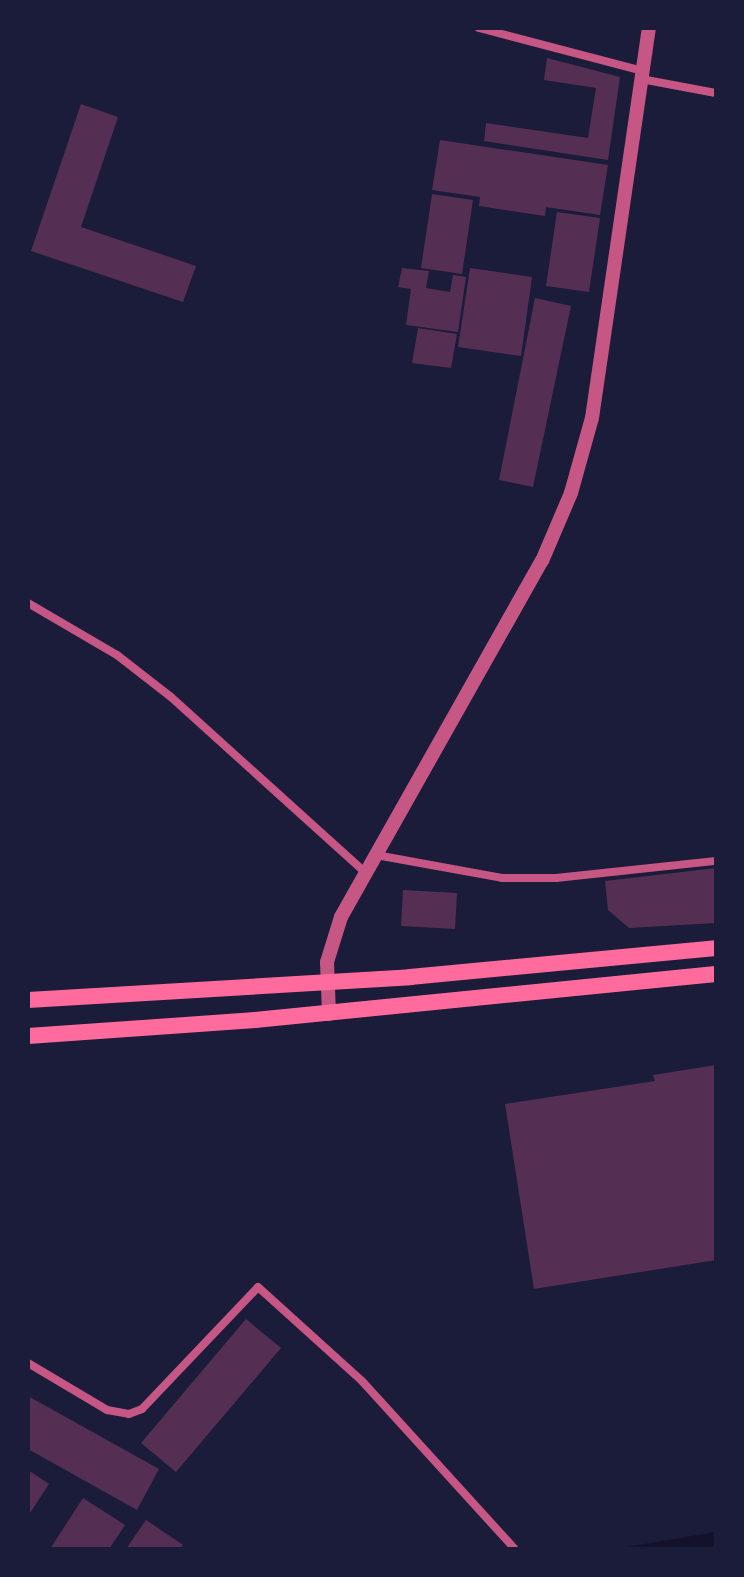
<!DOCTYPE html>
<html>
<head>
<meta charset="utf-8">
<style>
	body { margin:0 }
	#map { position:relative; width:744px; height:1577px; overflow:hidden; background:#1b1b3a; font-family:"PT Sans Narrow",sans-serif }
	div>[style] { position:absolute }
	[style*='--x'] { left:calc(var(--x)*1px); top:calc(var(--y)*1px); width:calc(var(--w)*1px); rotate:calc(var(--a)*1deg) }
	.water>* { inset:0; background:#12122b }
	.building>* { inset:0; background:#542f53 }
	.minor>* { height:8px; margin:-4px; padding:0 4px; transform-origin:4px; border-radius:4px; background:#c65784 }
	.tertiary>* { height:14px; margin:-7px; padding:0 7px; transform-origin:7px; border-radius:7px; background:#c65784 }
	.secondary>* { height:16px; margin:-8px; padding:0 8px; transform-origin:8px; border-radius:8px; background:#ff6b9d }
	span { translate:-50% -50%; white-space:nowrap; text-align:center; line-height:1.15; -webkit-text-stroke:6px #1b1b3a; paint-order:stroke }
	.frame { position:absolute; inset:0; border:30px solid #1b1b3a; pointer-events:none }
</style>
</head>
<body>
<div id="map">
	<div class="water">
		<div style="clip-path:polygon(716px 1532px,716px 1549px,615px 1549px)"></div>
	</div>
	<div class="building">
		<div style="clip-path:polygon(547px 58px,620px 77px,608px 160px,484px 141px,486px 123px,588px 138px,596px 88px,544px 80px)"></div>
		<div style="clip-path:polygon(81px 104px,118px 117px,81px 227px,196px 266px,183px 302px,31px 251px)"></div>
		<div style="clip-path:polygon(440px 140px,608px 165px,600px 215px,546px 207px,545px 216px,479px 206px,480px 197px,432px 190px)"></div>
		<div style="clip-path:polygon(432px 194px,473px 200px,462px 274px,421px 268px)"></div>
		<div style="clip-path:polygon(557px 212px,600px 218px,589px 292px,546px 286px)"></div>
		<div style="clip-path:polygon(402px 268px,429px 271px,426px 288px,450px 292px,453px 275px,466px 277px,458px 332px,406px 325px,411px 289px,398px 287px)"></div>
		<div style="clip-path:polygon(470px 268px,532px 277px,521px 356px,458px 347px)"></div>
		<div style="clip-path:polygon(535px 298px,571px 306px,533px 487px,499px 480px)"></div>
		<div style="clip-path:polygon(418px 328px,457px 334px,451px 368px,412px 363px)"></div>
		<div style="clip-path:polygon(716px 868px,716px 923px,629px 928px,608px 910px,605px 881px)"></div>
		<div style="clip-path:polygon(403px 890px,457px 893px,455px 929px,401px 926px)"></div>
		<div style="clip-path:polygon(716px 1065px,716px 1260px,534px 1289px,505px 1104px,655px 1081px,653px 1075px)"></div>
		<div style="clip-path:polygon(246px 1319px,281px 1348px,176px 1472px,141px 1443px)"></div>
		<div style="clip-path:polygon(28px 1396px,159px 1469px,137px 1510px,28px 1449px)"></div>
		<div style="clip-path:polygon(28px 1470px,49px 1484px,28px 1516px)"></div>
		<div style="clip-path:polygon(83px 1498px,125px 1525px,109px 1549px,50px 1549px)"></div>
		<div style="clip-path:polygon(146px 1520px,183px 1545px,181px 1549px,126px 1549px)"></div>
	</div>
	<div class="minor">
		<div style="--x:479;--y:28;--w:170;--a:14.7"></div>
		<div style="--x:641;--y:79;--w:76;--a:10.6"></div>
		<div style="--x:28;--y:603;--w:103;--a:30.3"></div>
		<div style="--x:117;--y:655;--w:68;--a:37.9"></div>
		<div style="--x:171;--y:697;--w:263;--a:42.1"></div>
		<div style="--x:376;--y:855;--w:128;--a:10.3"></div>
		<div style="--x:502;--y:878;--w:54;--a:0"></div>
		<div style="--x:556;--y:878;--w:161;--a:-6.1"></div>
		<div style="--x:28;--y:1363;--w:92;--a:30.7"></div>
		<div style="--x:107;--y:1410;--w:22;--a:10"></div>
		<div style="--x:129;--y:1414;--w:14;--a:-21"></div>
		<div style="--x:142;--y:1409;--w:168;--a:-46.4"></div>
		<div style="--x:258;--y:1287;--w:140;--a:42.1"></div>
		<div style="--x:362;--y:1381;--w:227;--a:47.7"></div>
	</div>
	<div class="tertiary">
		<div style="--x:329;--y:1014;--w:52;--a:-92.2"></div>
		<div style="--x:327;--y:962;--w:47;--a:-72.7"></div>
		<div style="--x:341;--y:917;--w:409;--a:-60.6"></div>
		<div style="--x:542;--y:561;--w:74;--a:-66.9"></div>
		<div style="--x:571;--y:493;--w:78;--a:-74.4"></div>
		<div style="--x:592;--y:418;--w:394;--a:-81.7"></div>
	</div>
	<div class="secondary">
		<div style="--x:28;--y:1000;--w:383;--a:-3.4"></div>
		<div style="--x:410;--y:977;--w:307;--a:-5.4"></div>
		<div style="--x:28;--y:1036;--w:228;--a:-4"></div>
		<div style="--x:255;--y:1020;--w:463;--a:-5.7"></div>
	</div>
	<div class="frame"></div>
</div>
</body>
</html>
